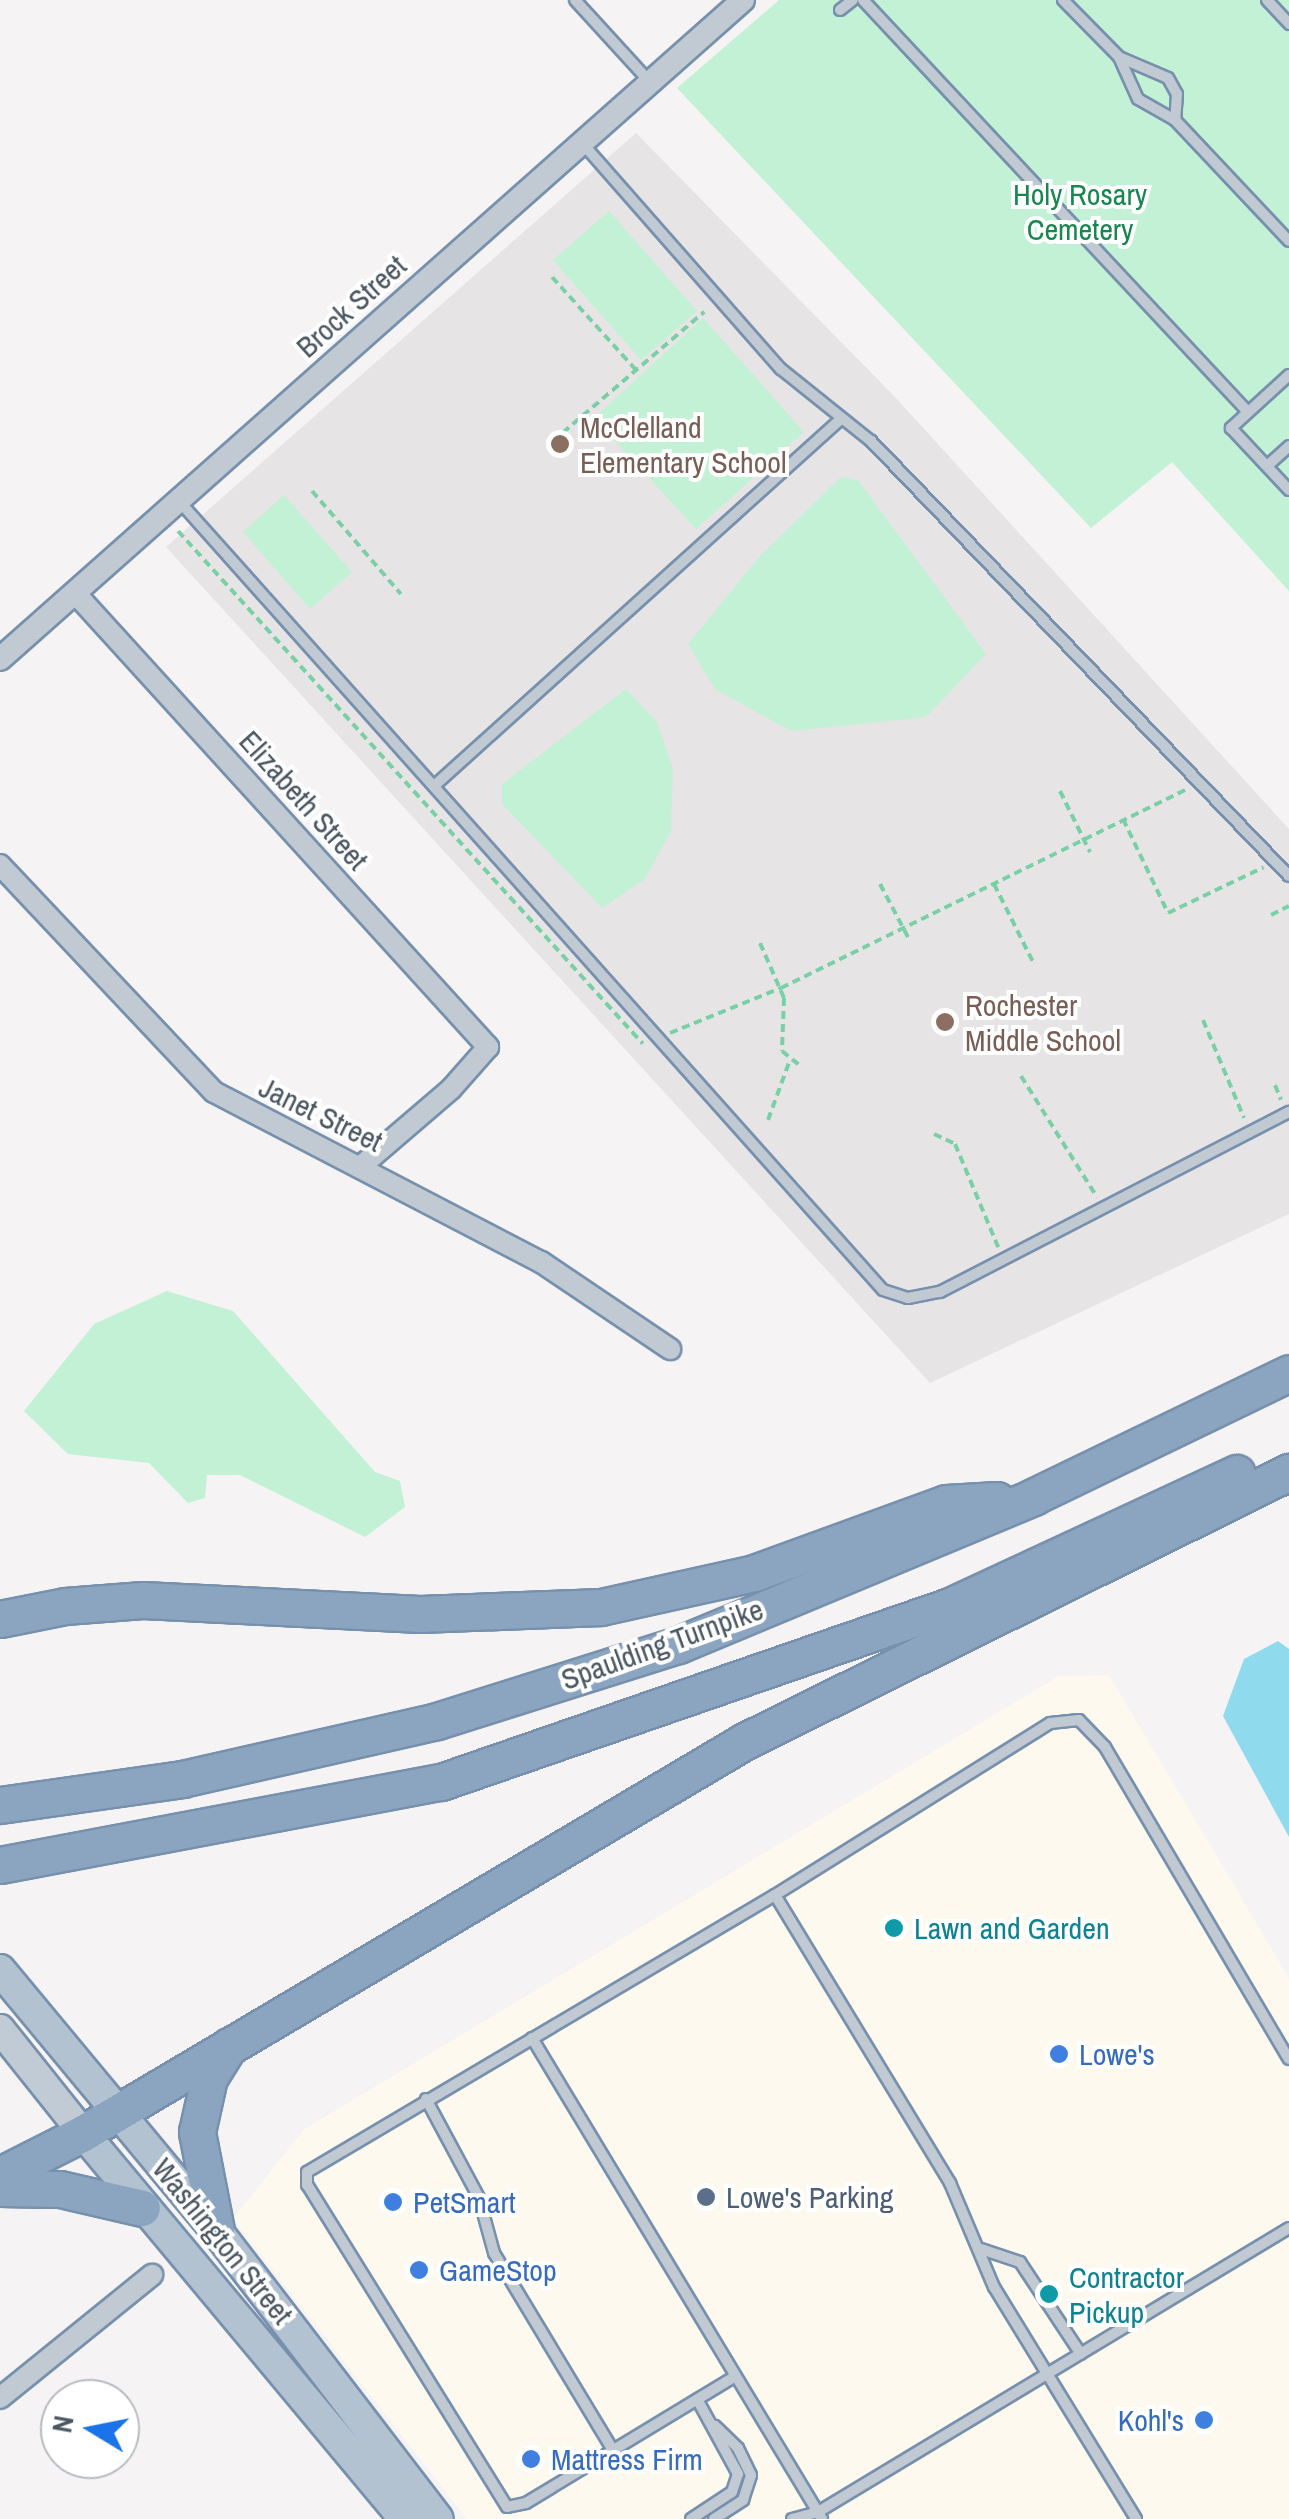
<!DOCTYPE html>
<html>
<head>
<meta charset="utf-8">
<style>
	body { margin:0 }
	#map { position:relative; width:1289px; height:2519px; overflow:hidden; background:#f5f3f3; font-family:"Archivo Narrow",sans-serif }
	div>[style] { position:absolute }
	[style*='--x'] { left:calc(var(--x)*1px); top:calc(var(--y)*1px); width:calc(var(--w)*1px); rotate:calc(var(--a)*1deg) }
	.commercial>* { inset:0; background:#fdf9ef }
	.education>* { inset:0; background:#e6e4e5 }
	.green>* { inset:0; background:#c3f1d5 }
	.water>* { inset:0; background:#90daee }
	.path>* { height:4px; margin-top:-2px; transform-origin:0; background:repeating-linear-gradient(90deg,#7ad0a6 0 8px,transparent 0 13px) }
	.roads { filter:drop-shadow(2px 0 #7690ad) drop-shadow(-2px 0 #7690ad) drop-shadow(0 2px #7690ad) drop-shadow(0 -2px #7690ad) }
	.service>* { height:10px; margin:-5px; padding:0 5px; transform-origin:5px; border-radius:5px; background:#c1cad2 }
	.minor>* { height:20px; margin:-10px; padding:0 10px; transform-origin:10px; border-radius:10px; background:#c1cad2 }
	.tertiary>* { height:22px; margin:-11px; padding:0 11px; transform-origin:11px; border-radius:11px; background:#c1cad2 }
	.secondary>* { height:28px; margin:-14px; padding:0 14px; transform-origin:14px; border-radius:14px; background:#c1cbd6 }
	.primary>* { height:30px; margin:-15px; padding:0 15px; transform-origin:15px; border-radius:15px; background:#b3c2d1 }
	.motorway>* { height:35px; margin:-17.5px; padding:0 17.5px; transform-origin:17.5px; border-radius:17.5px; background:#8ba5c1 }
	.dots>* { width:28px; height:28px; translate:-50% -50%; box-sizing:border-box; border:5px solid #fff; border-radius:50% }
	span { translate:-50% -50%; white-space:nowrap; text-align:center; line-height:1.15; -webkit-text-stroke:8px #fff; paint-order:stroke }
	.park-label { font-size:30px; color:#17864f }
	.street-label { font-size:30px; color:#4a5661 }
	.education-label { font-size:30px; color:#785e54 }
	.left { translate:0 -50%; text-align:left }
	.culture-label { font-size:30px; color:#0d838f }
	.shop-label { font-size:30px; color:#366cbe }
	.right { translate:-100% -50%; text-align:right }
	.service-label { font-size:30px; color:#4e5e75 }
	.north { position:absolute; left:40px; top:2379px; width:100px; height:100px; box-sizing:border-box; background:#fff; border:2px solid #b7bbc0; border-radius:50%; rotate:280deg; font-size:28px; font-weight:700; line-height:40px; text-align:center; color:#4a5661 }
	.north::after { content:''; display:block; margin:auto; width:35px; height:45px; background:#1a73e8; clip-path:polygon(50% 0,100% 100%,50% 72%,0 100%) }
</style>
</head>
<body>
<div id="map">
	<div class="commercial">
		<div style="clip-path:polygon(1109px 1675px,1289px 1978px,1289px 2519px,467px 2519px,233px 2219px,303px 2130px,1059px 1676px)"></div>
	</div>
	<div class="education">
		<div style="clip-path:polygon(636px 133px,895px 397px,1289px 829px,1289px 1214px,930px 1383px,166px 547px)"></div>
	</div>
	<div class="green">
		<div style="clip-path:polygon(779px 0,1289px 0,1289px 591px,1172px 462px,1091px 528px,677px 88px)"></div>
		<div style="clip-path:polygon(609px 211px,697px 311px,641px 360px,553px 260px)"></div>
		<div style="clip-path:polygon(703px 318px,804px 432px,696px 529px,594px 418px)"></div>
		<div style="clip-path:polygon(841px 477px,858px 480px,986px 654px,926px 717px,791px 731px,715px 689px,688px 644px,760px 556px)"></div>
		<div style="clip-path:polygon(284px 495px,352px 572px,310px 609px,243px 532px)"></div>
		<div style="clip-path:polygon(626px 689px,657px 722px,673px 768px,671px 831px,645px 879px,602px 908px,502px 804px,502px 784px)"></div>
		<div style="clip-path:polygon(167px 1291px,233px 1311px,375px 1472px,400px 1481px,405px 1507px,365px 1537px,240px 1475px,207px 1475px,205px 1498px,188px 1503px,149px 1463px,68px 1454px,24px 1411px,94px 1324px)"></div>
	</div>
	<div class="water">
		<div style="clip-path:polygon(1278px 1641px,1289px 1649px,1289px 1837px,1223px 1716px,1244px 1659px)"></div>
	</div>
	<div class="path">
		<div style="--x:552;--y:277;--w:125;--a:47.9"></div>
		<div style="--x:553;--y:441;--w:199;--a:-40.5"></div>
		<div style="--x:312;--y:491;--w:136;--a:49.2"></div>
		<div style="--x:178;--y:531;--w:692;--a:47.81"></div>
		<div style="--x:1060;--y:791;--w:68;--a:63.8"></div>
		<div style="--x:1123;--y:819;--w:104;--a:64.4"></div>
		<div style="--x:1168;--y:913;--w:106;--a:-25.6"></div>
		<div style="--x:880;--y:884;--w:62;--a:62.2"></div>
		<div style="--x:994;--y:884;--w:89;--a:63.4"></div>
		<div style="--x:1271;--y:915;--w:20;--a:-27"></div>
		<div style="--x:760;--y:943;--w:60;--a:66.4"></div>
		<div style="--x:784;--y:998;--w:53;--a:92.2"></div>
		<div style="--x:782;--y:1051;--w:22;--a:39"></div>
		<div style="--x:1203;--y:1020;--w:106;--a:67.3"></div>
		<div style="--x:670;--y:1033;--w:120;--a:-22.1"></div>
		<div style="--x:781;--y:988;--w:450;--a:-26.1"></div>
		<div style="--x:1021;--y:1076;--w:143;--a:57.9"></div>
		<div style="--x:1275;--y:1085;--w:16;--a:68"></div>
		<div style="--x:768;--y:1120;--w:64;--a:-69.9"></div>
		<div style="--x:934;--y:1134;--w:23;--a:25"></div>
		<div style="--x:955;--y:1144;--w:112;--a:67.3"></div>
	</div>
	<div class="roads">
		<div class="service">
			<div style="--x:575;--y:0;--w:110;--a:47.6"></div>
			<div style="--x:863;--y:0;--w:564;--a:46.94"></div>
			<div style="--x:1063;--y:0;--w:80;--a:45.5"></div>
			<div style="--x:1119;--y:57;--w:46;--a:65.7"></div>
			<div style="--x:1138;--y:99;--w:43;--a:29.6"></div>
			<div style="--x:1175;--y:120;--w:166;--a:46.7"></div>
			<div style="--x:1267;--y:0;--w:33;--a:47"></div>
			<div style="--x:840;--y:10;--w:16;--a:-38"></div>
			<div style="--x:1119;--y:57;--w:53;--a:23.2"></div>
			<div style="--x:1168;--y:78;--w:18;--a:61"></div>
			<div style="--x:1177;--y:94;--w:26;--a:94"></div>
			<div style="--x:583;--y:144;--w:300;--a:48.7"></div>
			<div style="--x:781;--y:369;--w:115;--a:38.7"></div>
			<div style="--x:871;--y:441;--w:603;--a:46.14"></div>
			<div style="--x:1289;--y:375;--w:79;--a:137.6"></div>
			<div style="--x:1231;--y:428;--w:85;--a:46.9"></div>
			<div style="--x:1267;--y:466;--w:30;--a:-42"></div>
			<div style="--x:179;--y:501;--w:1057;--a:48.26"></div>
			<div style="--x:883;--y:1290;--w:26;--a:18"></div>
			<div style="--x:908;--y:1298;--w:33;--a:-11"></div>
			<div style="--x:940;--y:1292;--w:393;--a:-27.3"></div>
			<div style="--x:434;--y:786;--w:549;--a:-42.05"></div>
			<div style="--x:775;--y:1895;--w:324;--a:-32"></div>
			<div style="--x:1050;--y:1723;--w:29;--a:-6"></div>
			<div style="--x:1079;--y:1720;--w:37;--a:46"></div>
			<div style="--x:1105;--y:1747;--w:362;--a:59.5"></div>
			<div style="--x:532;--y:2038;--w:562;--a:58.91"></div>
			<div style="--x:426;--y:2099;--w:112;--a:61.8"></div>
			<div style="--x:479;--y:2198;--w:57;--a:74.7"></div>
			<div style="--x:494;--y:2253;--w:230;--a:58.9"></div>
			<div style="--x:981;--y:2249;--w:41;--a:18.4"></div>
			<div style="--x:1020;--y:2262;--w:110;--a:56.5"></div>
			<div style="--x:734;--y:2377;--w:243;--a:148.8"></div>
			<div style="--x:526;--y:2503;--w:19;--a:168"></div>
			<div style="--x:507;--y:2507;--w:379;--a:-121.8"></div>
			<div style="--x:307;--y:2185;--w:13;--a:-90"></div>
			<div style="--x:307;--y:2172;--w:544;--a:-30.62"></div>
			<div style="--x:775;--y:1895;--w:337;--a:58.7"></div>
			<div style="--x:950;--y:2183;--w:113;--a:67.1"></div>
			<div style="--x:994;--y:2287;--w:272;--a:58.5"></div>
			<div style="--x:691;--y:2519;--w:49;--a:-33.4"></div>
			<div style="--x:732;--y:2492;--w:19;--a:-72"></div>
			<div style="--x:738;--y:2474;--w:85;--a:-118.7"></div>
			<div style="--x:714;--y:2519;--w:35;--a:-33"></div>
			<div style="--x:743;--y:2500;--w:26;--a:-72"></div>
			<div style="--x:751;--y:2475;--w:30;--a:-116"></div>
			<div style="--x:738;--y:2448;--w:32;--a:-136"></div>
			<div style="--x:792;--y:2519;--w:27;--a:-15"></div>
			<div style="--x:818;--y:2512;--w:550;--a:-31.09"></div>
		</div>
		<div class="minor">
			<div style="--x:75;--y:593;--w:614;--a:47.71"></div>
			<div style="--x:488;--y:1047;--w:56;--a:131.4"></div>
			<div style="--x:451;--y:1089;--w:120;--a:139.4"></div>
			<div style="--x:0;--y:865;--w:312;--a:46.7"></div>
			<div style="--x:214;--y:1092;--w:369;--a:27.5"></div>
			<div style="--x:541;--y:1262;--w:156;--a:34"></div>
			<div style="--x:0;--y:2398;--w:196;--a:-39"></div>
		</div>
		<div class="tertiary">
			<div style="--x:0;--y:659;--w:993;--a:-41.57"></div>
		</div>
		<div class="secondary">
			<div style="--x:0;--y:2029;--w:133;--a:51.4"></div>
		</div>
		<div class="primary">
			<div style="--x:0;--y:1970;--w:338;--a:50.3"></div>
			<div style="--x:216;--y:2230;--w:364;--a:52.5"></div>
			<div style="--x:83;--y:2133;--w:503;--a:50.17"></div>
		</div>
		<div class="motorway">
			<div style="--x:0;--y:1619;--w:66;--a:-11.3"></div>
			<div style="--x:65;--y:1606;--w:78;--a:-4.4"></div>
			<div style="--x:143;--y:1600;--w:277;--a:2.9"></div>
			<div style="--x:420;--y:1614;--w:181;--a:-2.2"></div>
			<div style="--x:601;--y:1607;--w:157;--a:-12.5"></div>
			<div style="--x:754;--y:1573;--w:204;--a:-20"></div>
			<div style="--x:946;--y:1503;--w:51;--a:-3.4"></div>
			<div style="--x:0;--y:1805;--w:184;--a:-8.1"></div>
			<div style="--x:182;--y:1779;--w:262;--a:-12.8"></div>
			<div style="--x:437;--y:1721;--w:253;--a:-17.5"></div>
			<div style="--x:678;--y:1645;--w:385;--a:-22.6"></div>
			<div style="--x:1033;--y:1497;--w:284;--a:-25.8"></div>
			<div style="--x:0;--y:1865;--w:449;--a:-10.7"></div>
			<div style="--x:441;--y:1782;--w:539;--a:-19.07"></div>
			<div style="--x:950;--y:1606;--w:316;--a:-24.9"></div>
			<div style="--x:0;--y:2175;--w:93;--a:-26.8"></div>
			<div style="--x:83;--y:2133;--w:769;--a:-30.63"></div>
			<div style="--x:745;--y:1741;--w:607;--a:-26.31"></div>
			<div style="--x:0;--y:2188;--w:60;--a:1"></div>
			<div style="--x:60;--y:2189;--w:84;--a:13"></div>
			<div style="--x:216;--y:2230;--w:100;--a:-101"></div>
			<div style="--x:197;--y:2132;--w:55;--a:-77.5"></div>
			<div style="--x:209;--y:2078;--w:38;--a:-58"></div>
		</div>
	</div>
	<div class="dots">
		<div style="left:560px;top:444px;background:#8d6e63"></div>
		<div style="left:945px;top:1022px;background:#8d6e63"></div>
		<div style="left:894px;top:1928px;background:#0f9aa8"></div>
		<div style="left:1059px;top:2054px;background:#3f7fe0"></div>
		<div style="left:706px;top:2197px;background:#5c6f8a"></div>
		<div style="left:393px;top:2202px;background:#3f7fe0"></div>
		<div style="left:419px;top:2270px;background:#3f7fe0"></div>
		<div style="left:1049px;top:2294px;background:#0f9aa8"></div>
		<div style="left:1204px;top:2420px;background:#3f7fe0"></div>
		<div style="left:531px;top:2459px;background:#3f7fe0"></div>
	</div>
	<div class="park-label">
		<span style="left:1080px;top:211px">Holy Rosary<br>Cemetery</span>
	</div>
	<div class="street-label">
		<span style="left:351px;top:306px;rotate:-42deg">Brock Street</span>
		<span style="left:304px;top:800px;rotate:48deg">Elizabeth Street</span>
		<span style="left:321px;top:1114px;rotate:26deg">Janet Street</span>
		<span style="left:662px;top:1644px;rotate:-20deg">Spaulding Turnpike</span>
		<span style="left:223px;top:2241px;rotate:51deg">Washington Street</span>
	</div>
	<div class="education-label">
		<span class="left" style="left:580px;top:444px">McClelland<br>Elementary School</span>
		<span class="left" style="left:965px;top:1022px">Rochester<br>Middle School</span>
	</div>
	<div class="culture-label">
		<span class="left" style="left:914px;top:1928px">Lawn and Garden</span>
		<span class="left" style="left:1069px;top:2294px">Contractor<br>Pickup</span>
	</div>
	<div class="shop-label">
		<span class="left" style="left:1079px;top:2054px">Lowe's</span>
		<span class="left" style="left:413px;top:2202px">PetSmart</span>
		<span class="left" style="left:439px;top:2270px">GameStop</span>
		<span class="right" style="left:1184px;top:2420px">Kohl's</span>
		<span class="left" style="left:551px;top:2459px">Mattress Firm</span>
	</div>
	<div class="service-label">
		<span class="left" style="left:726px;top:2197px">Lowe's Parking</span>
	</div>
	<div class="north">N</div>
</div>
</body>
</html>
